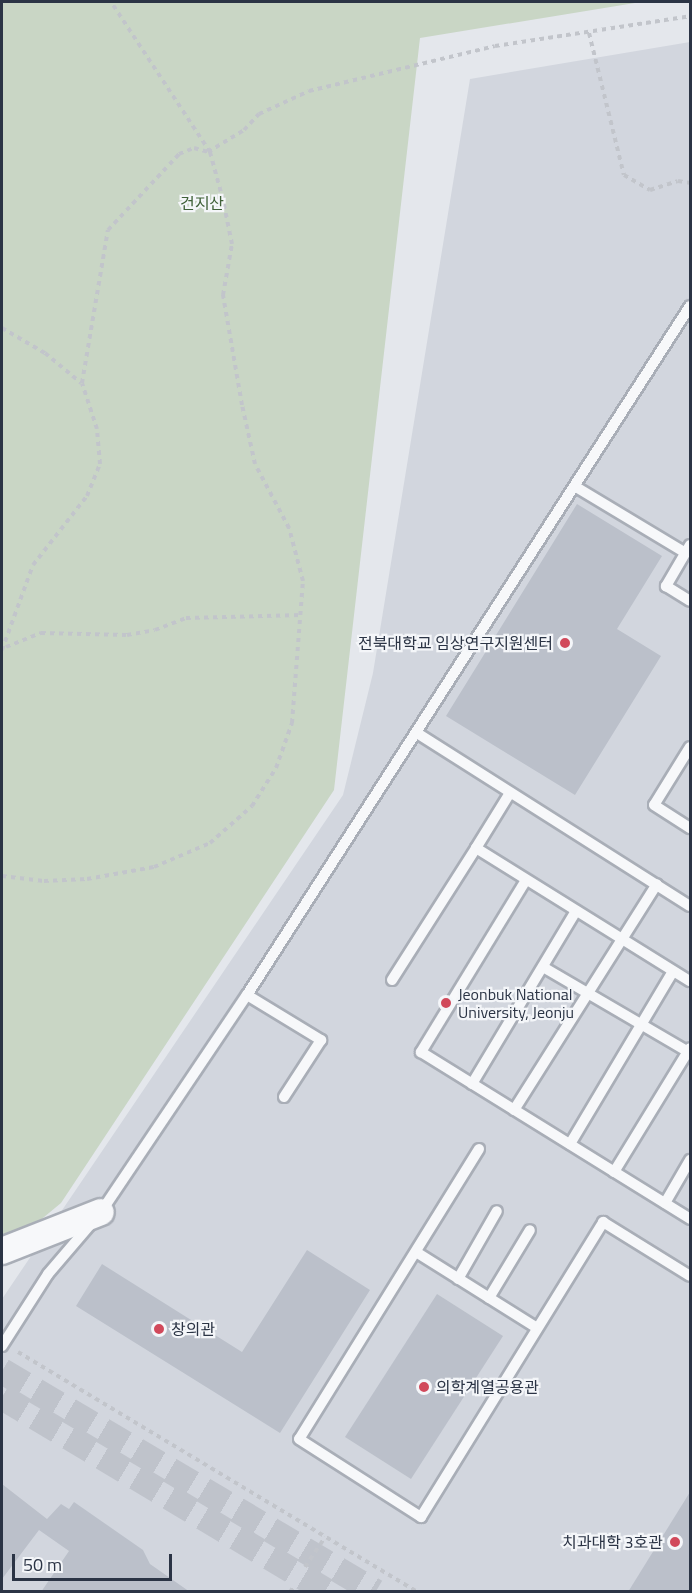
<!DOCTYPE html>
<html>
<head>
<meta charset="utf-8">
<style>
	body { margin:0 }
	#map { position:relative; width:692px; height:1593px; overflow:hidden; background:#e4e7ec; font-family:"Titillium Web","Noto Sans KR",sans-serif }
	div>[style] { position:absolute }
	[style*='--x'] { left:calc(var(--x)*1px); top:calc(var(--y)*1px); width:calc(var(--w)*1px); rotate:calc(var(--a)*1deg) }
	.built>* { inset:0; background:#d2d6de }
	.green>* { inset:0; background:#c9d6c5 }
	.building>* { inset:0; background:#bbc0ca }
	.tertiary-tunnel>* { height:26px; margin-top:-13px; transform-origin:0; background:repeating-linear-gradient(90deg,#bfc3cb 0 26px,transparent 0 39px) }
	.path>* { height:4px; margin-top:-2px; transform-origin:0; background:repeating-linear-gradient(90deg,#c2c5cb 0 4.5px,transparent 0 9px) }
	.roads { filter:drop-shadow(2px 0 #a9aeb7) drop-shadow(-2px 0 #a9aeb7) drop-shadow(0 2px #a9aeb7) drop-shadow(0 -2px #a9aeb7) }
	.service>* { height:10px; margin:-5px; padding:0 5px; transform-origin:5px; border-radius:5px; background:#f7f8fa }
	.tertiary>* { height:26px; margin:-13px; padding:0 13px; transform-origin:13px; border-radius:13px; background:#f7f8fa }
	.dots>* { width:16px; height:16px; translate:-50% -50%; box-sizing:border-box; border:3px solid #f4f6f9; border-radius:50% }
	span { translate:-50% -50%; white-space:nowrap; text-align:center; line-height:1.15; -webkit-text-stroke:4.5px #f4f6f9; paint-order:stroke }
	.park-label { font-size:16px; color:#3f6138 }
	.poi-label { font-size:16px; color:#2b3445 }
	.right { translate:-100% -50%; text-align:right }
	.left { translate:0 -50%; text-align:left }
	.frame { position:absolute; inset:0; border:3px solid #2b3445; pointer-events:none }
	.scale { position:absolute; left:12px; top:1554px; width:160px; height:27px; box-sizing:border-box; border:3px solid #2b3445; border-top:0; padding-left:8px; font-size:18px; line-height:21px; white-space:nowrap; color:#2b3445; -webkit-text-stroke:4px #f4f6f9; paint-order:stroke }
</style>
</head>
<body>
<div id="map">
	<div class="built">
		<div style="clip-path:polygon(690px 42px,690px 1591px,2px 1592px,2px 1299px,343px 795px,373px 673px,470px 79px)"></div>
	</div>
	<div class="green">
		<div style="clip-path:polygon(2px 2px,641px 2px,420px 38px,334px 790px,61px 1203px,26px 1232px,2px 1237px)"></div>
	</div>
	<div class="building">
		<div style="clip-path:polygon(577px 504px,662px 556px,617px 629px,661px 656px,575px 795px,446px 716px)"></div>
		<div style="clip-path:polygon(307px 1250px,370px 1290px,280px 1433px,76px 1306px,102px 1264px,242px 1352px)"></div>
		<div style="clip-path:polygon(437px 1294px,503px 1336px,411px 1479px,345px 1437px)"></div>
		<div style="clip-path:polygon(2px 1484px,47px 1519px,61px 1504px,69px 1509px,74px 1502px,143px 1550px,150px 1564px,190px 1592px,41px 1592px,69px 1551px,39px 1530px,2px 1579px)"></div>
		<div style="clip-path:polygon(690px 1492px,690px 1592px,628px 1592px)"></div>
	</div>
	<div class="tertiary-tunnel">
		<div style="--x:2;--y:1371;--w:434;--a:30.6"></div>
		<div style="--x:2;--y:1397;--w:380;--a:30.9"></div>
	</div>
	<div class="path">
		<div style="--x:589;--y:33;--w:146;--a:76.2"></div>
		<div style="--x:624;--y:175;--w:30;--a:30"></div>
		<div style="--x:650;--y:190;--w:29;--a:-18"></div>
		<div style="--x:678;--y:181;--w:12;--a:9"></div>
		<div style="--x:2;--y:328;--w:50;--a:30.2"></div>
		<div style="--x:45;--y:353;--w:47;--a:39.8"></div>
		<div style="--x:6;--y:647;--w:38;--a:-22"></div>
		<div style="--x:41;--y:633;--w:86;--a:1.3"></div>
		<div style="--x:127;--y:635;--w:28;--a:-10"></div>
		<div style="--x:155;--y:630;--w:33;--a:-21"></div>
		<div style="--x:186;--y:618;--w:115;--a:-1.5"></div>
		<div style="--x:2;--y:650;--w:90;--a:-70"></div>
		<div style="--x:33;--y:565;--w:88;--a:-52"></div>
		<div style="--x:87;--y:496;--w:35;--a:-68"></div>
		<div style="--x:100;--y:464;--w:35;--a:-95"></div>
		<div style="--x:97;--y:429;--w:48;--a:-108.1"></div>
		<div style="--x:82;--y:383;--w:155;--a:-80.4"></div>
		<div style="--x:108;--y:230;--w:104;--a:-46.9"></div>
		<div style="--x:179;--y:154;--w:16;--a:-22"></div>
		<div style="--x:194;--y:148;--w:15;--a:16"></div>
		<div style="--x:208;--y:152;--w:42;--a:-31.4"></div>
		<div style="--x:244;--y:130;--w:22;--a:-47"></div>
		<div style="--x:259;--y:114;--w:55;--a:-24.7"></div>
		<div style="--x:309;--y:91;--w:191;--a:-13.6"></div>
		<div style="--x:495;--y:46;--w:197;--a:-8.7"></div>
		<div style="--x:2;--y:876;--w:42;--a:6.8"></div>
		<div style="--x:44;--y:881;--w:43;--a:-2.7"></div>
		<div style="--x:87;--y:879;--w:68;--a:-10.2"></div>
		<div style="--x:154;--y:867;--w:61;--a:-23.2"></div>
		<div style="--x:210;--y:843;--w:56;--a:-41.4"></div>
		<div style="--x:252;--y:806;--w:45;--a:-57.7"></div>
		<div style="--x:276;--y:768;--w:48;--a:-70.4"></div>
		<div style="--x:292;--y:723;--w:142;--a:-85.6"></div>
		<div style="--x:303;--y:581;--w:55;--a:-104.8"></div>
		<div style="--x:289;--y:528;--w:72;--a:-118"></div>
		<div style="--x:255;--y:464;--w:60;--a:-102.4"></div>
		<div style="--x:242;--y:405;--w:112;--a:-99.8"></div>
		<div style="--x:223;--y:295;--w:52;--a:-80"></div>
		<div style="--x:232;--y:244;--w:45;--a:-101.6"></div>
		<div style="--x:223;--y:200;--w:50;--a:-105.2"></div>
		<div style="--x:210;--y:152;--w:180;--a:-123.4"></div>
		<div style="--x:18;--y:1352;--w:466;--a:31"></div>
		<div style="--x:305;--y:1567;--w:36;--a:-56"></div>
		<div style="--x:290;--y:1592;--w:7;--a:-56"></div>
	</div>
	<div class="roads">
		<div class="service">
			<div style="--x:576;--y:487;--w:128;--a:31"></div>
			<div style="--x:690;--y:545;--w:48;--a:120.3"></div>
			<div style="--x:666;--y:586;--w:28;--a:32"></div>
			<div style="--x:417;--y:733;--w:323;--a:32.4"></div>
			<div style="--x:690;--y:747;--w:68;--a:121.8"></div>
			<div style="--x:654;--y:805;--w:43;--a:32.6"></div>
			<div style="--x:476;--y:848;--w:65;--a:-58.3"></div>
			<div style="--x:526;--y:880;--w:202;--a:121.4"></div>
			<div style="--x:421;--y:1052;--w:317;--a:31.8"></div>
			<div style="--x:543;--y:967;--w:170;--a:30.3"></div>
			<div style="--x:392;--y:980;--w:156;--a:-57.5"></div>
			<div style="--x:476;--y:848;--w:252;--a:31.9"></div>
			<div style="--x:247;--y:995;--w:87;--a:31.3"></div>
			<div style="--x:321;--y:1040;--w:68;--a:123"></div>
			<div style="--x:472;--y:1084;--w:202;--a:-59"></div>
			<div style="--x:514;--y:1110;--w:267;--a:-57.7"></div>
			<div style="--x:570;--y:1144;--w:201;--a:-59.2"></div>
			<div style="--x:479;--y:1149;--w:341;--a:121.8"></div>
			<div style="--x:299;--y:1439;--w:145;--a:32.6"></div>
			<div style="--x:421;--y:1517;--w:347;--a:-58.3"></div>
			<div style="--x:603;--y:1222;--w:102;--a:31.8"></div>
			<div style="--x:614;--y:1172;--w:145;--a:-58.5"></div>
			<div style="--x:665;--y:1203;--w:50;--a:-59.8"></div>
			<div style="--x:416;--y:1252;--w:143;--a:32.1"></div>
			<div style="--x:458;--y:1279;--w:78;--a:-60.2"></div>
			<div style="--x:489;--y:1298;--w:79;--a:-58.9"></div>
			<div style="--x:2;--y:1346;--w:85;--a:-57.4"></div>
			<div style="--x:48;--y:1274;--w:82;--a:-49.5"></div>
			<div style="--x:101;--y:1212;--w:262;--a:-56.1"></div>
			<div style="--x:247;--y:995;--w:819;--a:-57.26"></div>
		</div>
		<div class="tertiary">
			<div style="--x:2;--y:1251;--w:106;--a:-21.5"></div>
		</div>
	</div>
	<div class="dots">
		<div style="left:565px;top:643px;background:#d1495b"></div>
		<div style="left:446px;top:1003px;background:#d1495b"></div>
		<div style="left:159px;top:1329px;background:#d1495b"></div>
		<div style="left:424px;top:1387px;background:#d1495b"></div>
		<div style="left:675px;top:1542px;background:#d1495b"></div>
	</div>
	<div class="park-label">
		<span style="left:202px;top:203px">건지산</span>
	</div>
	<div class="poi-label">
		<span class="right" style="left:553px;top:643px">전북대학교 임상연구지원센터</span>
		<span class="left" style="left:458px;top:1003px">Jeonbuk National<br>University, Jeonju</span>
		<span class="left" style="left:171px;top:1329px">창의관</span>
		<span class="left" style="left:436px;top:1387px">의학계열공용관</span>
		<span class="right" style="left:663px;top:1542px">치과대학 3호관</span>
	</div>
	<div class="frame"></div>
	<div class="scale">50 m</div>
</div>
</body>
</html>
